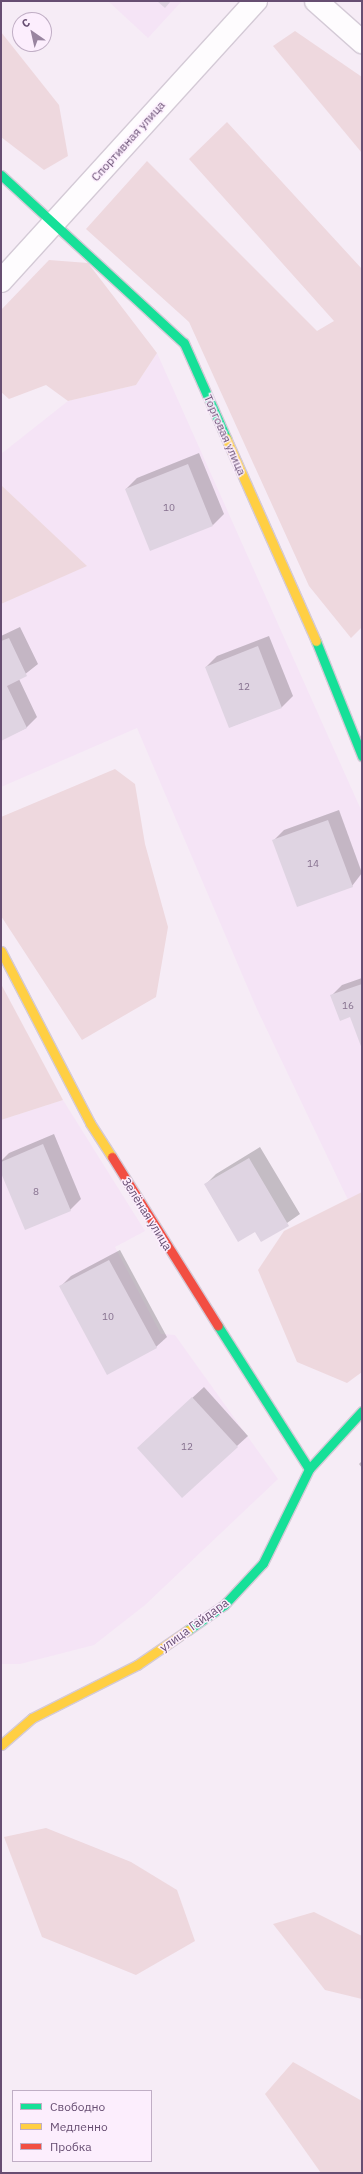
<!DOCTYPE html>
<html>
<head>
<meta charset="utf-8">
<style>
	body { margin:0 }
	#map { position:relative; width:363px; height:2174px; overflow:hidden; background:#f6ecf6; font-family:"IBM Plex Sans",sans-serif }
	div>[style] { position:absolute }
	[style*='--x'] { left:calc(var(--x)*1px); top:calc(var(--y)*1px); width:calc(var(--w)*1px); rotate:calc(var(--a)*1deg) }
	.residential>* { inset:0; background:#f5e4f6 }
	.green>* { inset:0; background:#eed8de }
	.shadow>* { inset:0; background:#0003 }
	.building>* { inset:0; background:#dfd4e2 }
	.roads { filter:drop-shadow(1px 0 #d4cad6) drop-shadow(-1px 0 #d4cad6) drop-shadow(0 1px #d4cad6) drop-shadow(0 -1px #d4cad6) }
	.street>* { height:22px; margin:-11px; padding:0 11px; transform-origin:11px; border-radius:11px; background:#fefcfe }
	.fast>* { height:9px; margin:-4.5px; padding:0 4.5px; transform-origin:4.5px; border-radius:4.5px; background:#16e098 }
	.slow>* { height:9px; margin:-4.5px; padding:0 4.5px; transform-origin:4.5px; border-radius:4.5px; background:#ffcf43 }
	.jam>* { height:9px; margin:-4.5px; padding:0 4.5px; transform-origin:4.5px; border-radius:4.5px; background:#f24e42 }
	span { translate:-50% -50%; white-space:nowrap; text-align:center; line-height:1.15; -webkit-text-stroke:3px #fceefd; paint-order:stroke }
	.number-label { font-size:10px; color:#86718f }
	.number-label span { -webkit-text-stroke-width:0 }
	.street-label { font-size:12px; color:#674e72 }
	.frame { position:absolute; inset:0; border:2px solid #674e72; pointer-events:none }
	.legend { position:absolute; left:12px; top:2090px; width:140px; height:72px; box-sizing:border-box; background:#fceefd; border:1px solid #c0aec5; margin:0; padding:5px 7px; list-style:none; font-size:12px; color:#674e72 }
	.legend li { display:flex; align-items:center; gap:8px; height:20px }
	.legend b { width:20px; border:1px solid #c0aec5 }
	.north { position:absolute; left:12px; top:12px; width:40px; height:40px; box-sizing:border-box; background:#fceefd; border:1px solid #c0aec5; border-radius:50%; rotate:326deg; font-size:11px; font-weight:700; line-height:16px; text-align:center; color:#674e72 }
	.north::after { content:''; display:block; margin:auto; width:14px; height:18px; background:#9985a0; clip-path:polygon(50% 0,100% 100%,50% 72%,0 100%) }
</style>
</head>
<body>
<div id="map">
	<div class="residential">
		<div style="clip-path:polygon(108px 1px,182px 1px,148px 38px)"></div>
		<div style="clip-path:polygon(157px 353px,362px 812px,362px 1192px,349px 1202px,256px 1007px,137px 728px,1px 787px,1px 604px,86px 566px,1px 485px,1px 454px,68px 401px,136px 385px)"></div>
		<div style="clip-path:polygon(63px 1100px,145px 1231px,115px 1247px,161px 1334px,175px 1335px,278px 1479px,145px 1605px,94px 1645px,20px 1664px,1px 1664px,1px 1120px)"></div>
	</div>
	<div class="green">
		<div style="clip-path:polygon(295px 31px,362px 77px,362px 153px,273px 46px)"></div>
		<div style="clip-path:polygon(1px 32px,59px 105px,68px 156px,44px 170px,1px 137px)"></div>
		<div style="clip-path:polygon(227px 122px,362px 269px,362px 627px,351px 638px,309px 586px,189px 322px,86px 229px,147px 161px,317px 331px,334px 321px,189px 159px)"></div>
		<div style="clip-path:polygon(49px 260px,88px 263px,157px 353px,136px 385px,68px 401px,46px 385px,9px 399px,1px 392px,1px 310px)"></div>
		<div style="clip-path:polygon(1px 485px,87px 566px,1px 604px)"></div>
		<div style="clip-path:polygon(115px 769px,135px 784px,145px 844px,168px 927px,156px 997px,82px 1040px,1px 916px,1px 817px)"></div>
		<div style="clip-path:polygon(1px 984px,63px 1100px,1px 1120px)"></div>
		<div style="clip-path:polygon(362px 1192px,362px 1372px,347px 1383px,297px 1362px,258px 1270px,284px 1231px)"></div>
		<div style="clip-path:polygon(46px 1828px,131px 1862px,177px 1890px,195px 1941px,136px 1975px,42px 1937px,4px 1837px)"></div>
		<div style="clip-path:polygon(314px 1912px,362px 1936px,362px 1999px,325px 1990px,273px 1924px)"></div>
		<div style="clip-path:polygon(293px 2062px,362px 2101px,362px 2173px,321px 2173px,265px 2094px)"></div>
	</div>
	<div class="shadow">
		<div style="clip-path:polygon(199px 453px,224px 514px,213px 525px,126px 489px,137px 478px)"></div>
		<div style="clip-path:polygon(20px 627px,38px 664px,19px 679px,37px 717px,26px 728px,1px 740px,1px 636px)"></div>
		<div style="clip-path:polygon(269px 636px,293px 696px,282px 707px,230px 727px,206px 667px,217px 656px)"></div>
		<div style="clip-path:polygon(339px 810px,362px 873px,352px 886px,274px 840px,284px 830px)"></div>
		<div style="clip-path:polygon(362px 978px,362px 1046px,351px 1016px,331px 996px,342px 985px)"></div>
		<div style="clip-path:polygon(54px 1134px,81px 1199px,70px 1210px,1px 1170px,1px 1161px,9px 1153px)"></div>
		<div style="clip-path:polygon(260px 1147px,300px 1214px,261px 1241px,256px 1231px,205px 1185px,216px 1174px)"></div>
		<div style="clip-path:polygon(120px 1250px,167px 1337px,156px 1347px,60px 1287px,71px 1276px)"></div>
		<div style="clip-path:polygon(204px 1387px,248px 1436px,237px 1446px,138px 1448px)"></div>
		<div style="clip-path:polygon(362px 1461px,362px 1468px,359px 1464px)"></div>
	</div>
	<div class="building">
		<div style="clip-path:polygon(157px 1px,171px 1px,165px 8px)"></div>
		<div style="clip-path:polygon(188px 464px,213px 526px,150px 551px,125px 489px)"></div>
		<div style="clip-path:polygon(9px 638px,27px 676px,7px 686px,27px 728px,1px 741px,1px 641px)"></div>
		<div style="clip-path:polygon(258px 646px,282px 708px,229px 728px,205px 667px)"></div>
		<div style="clip-path:polygon(328px 820px,353px 887px,297px 907px,272px 840px)"></div>
		<div style="clip-path:polygon(362px 984px,362px 1049px,350px 1017px,340px 1021px,330px 995px)"></div>
		<div style="clip-path:polygon(43px 1144px,71px 1211px,25px 1230px,1px 1173px,1px 1162px)"></div>
		<div style="clip-path:polygon(249px 1158px,289px 1226px,261px 1242px,255px 1232px,238px 1242px,204px 1184px)"></div>
		<div style="clip-path:polygon(109px 1260px,157px 1348px,107px 1375px,59px 1286px)"></div>
		<div style="clip-path:polygon(192px 1397px,238px 1447px,182px 1498px,137px 1448px)"></div>
	</div>
	<div class="roads">
		<div class="street">
			<div style="--x:316;--y:1;--w:62;--a:41.7"></div>
			<div style="--x:1;--y:281;--w:379;--a:-47.7"></div>
		</div>
		<div class="fast">
			<div style="--x:1;--y:175;--w:248;--a:42.6"></div>
			<div style="--x:184;--y:343;--w:104;--a:66.1"></div>
			<div style="--x:316;--y:641;--w:124;--a:68.2"></div>
			<div style="--x:218;--y:1326;--w:169;--a:57.5"></div>
			<div style="--x:188;--y:1630;--w:44;--a:-34.8"></div>
			<div style="--x:224;--y:1605;--w:57;--a:-47.1"></div>
			<div style="--x:263;--y:1563;--w:105;--a:-63.9"></div>
			<div style="--x:309;--y:1469;--w:79;--a:-47.6"></div>
		</div>
		<div class="slow">
			<div style="--x:226;--y:438;--w:222;--a:66.1"></div>
			<div style="--x:1;--y:951;--w:194;--a:62.6"></div>
			<div style="--x:90;--y:1123;--w:40;--a:57.1"></div>
			<div style="--x:1;--y:1745;--w:41;--a:-41.1"></div>
			<div style="--x:32;--y:1718;--w:118;--a:-26.8"></div>
			<div style="--x:137;--y:1665;--w:62;--a:-34.5"></div>
		</div>
		<div class="jam">
			<div style="--x:112;--y:1157;--w:199;--a:57.9"></div>
		</div>
	</div>
	<div class="number-label">
		<span style="left:169px;top:508px">10</span>
		<span style="left:244px;top:687px">12</span>
		<span style="left:313px;top:864px">14</span>
		<span style="left:348px;top:1006px">16</span>
		<span style="left:36px;top:1192px">8</span>
		<span style="left:108px;top:1317px">10</span>
		<span style="left:187px;top:1447px">12</span>
	</div>
	<div class="street-label">
		<span style="left:128px;top:141px;rotate:-48deg">Спортивная улица</span>
		<span style="left:225px;top:435px;rotate:66deg">Торговая улица</span>
		<span style="left:147px;top:1214px;rotate:58deg">Зелёная улица</span>
		<span style="left:194px;top:1625px;rotate:-36deg">улица Гайдара</span>
	</div>
	<div class="frame"></div>
	<ul class="legend">
	<li><b style="height:5px;background:#16e098"></b>Свободно</li>
	<li><b style="height:5px;background:#ffcf43"></b>Медленно</li>
	<li><b style="height:5px;background:#f24e42"></b>Пробка</li>
	</ul>
	<div class="north">С</div>
</div>
</body>
</html>
